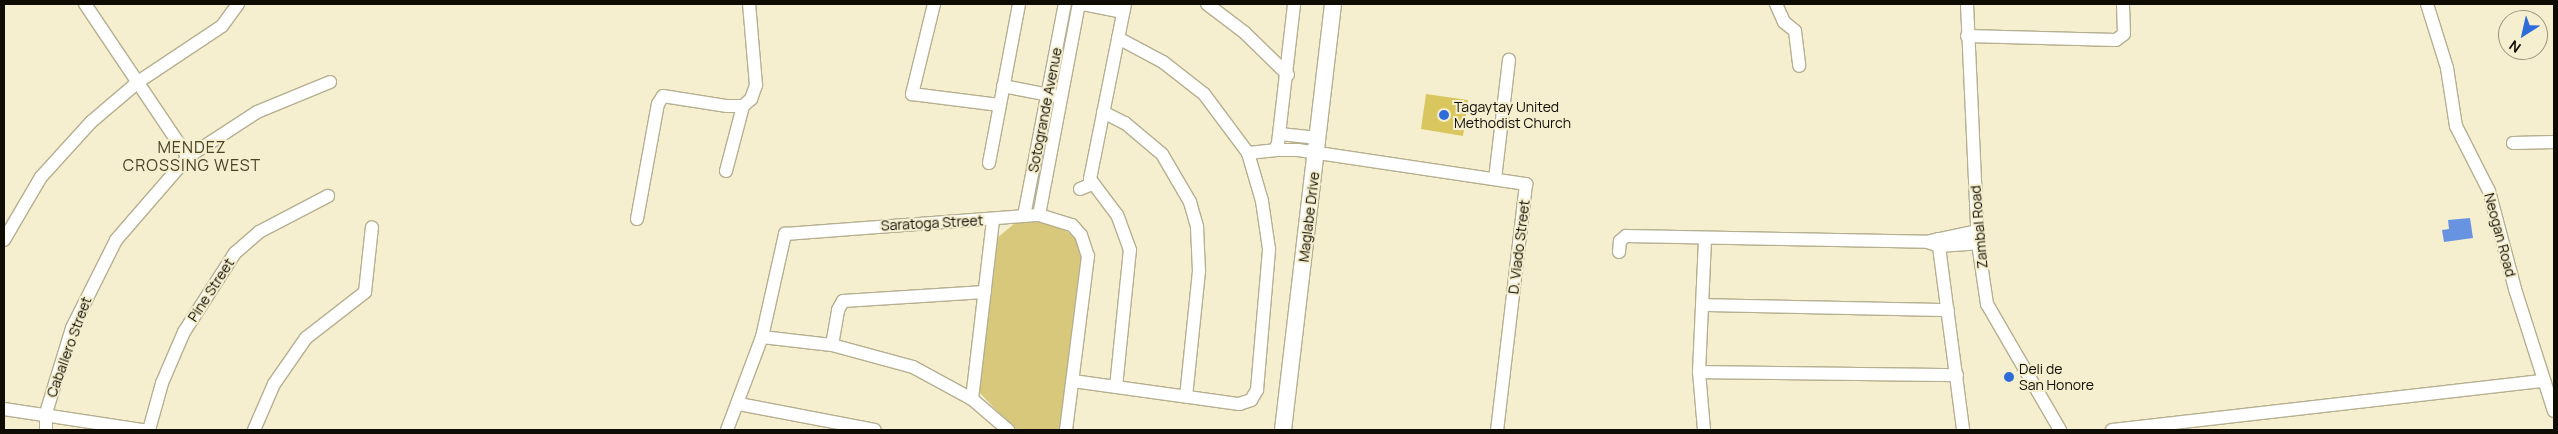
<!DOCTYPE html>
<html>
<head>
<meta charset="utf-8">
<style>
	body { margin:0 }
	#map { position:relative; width:2558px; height:434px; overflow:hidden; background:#f6efcf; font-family:Manrope,sans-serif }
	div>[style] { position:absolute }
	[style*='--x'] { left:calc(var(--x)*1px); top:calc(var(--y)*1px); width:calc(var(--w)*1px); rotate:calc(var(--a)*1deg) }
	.green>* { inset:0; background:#d7c87c }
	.water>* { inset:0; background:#6793e0 }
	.building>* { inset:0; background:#dac65f }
	.roads { filter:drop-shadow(1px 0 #b5af90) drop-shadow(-1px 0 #b5af90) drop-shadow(0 1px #b5af90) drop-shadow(0 -1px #b5af90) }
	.minor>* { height:12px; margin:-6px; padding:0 6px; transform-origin:6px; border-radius:6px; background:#fff }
	.major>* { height:16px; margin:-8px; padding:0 8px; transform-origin:8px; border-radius:8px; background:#fff }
	.dots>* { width:14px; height:14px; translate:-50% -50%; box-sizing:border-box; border:2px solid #f6efcf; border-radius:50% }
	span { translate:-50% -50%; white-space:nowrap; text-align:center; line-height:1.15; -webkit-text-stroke:4px #f6efcf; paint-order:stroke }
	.poi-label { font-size:14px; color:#0f0c03 }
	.left { translate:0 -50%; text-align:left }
	.street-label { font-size:14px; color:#0f0c03 }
	.quarter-label { font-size:16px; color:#484227; letter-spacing:1px }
	.frame { position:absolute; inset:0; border:5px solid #0f0c03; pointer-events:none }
	.north { position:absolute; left:2498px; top:10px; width:50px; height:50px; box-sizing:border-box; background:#f6efcf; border:1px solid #9a947d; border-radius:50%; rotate:215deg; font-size:14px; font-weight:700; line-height:20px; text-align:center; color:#0f0c03 }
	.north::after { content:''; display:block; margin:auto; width:18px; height:22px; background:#2e6cda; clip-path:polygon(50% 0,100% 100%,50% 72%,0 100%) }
</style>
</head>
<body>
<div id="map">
	<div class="green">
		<div style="clip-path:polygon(1050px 221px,1074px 236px,1082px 253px,1060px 430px,1015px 430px,979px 392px,996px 239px,1015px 223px)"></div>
	</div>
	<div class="water">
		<div style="clip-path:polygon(2470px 218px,2473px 238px,2444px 242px,2442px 230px,2449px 229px,2448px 220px)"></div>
	</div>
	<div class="building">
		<div style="clip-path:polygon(1426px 94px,1468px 100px,1463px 136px,1421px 129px)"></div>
	</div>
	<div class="roads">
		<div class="minor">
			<div style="--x:85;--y:4;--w:184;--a:56.1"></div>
			<div style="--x:934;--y:4;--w:93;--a:103.7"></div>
			<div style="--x:912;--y:94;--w:88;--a:7.2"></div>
			<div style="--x:1083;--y:4;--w:41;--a:11.3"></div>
			<div style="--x:1207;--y:4;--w:48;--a:37.3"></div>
			<div style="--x:1245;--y:33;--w:60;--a:44.3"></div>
			<div style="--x:1776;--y:4;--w:20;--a:66"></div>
			<div style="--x:1784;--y:22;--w:14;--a:39"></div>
			<div style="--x:1795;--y:31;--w:35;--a:83"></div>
			<div style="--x:1967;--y:4;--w:239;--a:87.4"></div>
			<div style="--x:1978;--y:243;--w:62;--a:81.6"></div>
			<div style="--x:1987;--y:304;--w:146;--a:59.9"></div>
			<div style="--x:2427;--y:4;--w:67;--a:72.6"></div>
			<div style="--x:2447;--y:68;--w:59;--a:81.2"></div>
			<div style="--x:2456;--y:126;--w:73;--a:63.1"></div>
			<div style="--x:2489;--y:191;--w:101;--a:75.1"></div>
			<div style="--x:2515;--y:289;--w:128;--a:72.3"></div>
			<div style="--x:1967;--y:36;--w:149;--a:1.5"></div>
			<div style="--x:2116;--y:40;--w:10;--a:-37"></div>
			<div style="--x:2124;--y:34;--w:30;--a:-92"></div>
			<div style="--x:1003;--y:86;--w:53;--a:10.9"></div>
			<div style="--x:1103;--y:112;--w:25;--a:27"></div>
			<div style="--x:1125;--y:123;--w:48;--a:40"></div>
			<div style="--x:1162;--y:154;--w:56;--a:59.7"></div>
			<div style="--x:1190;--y:202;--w:26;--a:74"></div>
			<div style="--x:1197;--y:227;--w:44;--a:87.4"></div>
			<div style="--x:1199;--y:271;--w:126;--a:95.9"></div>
			<div style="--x:1280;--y:134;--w:38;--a:6"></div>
			<div style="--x:2513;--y:143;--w:41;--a:-1.4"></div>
			<div style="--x:1275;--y:150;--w:23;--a:0"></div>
			<div style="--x:1298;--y:150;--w:231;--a:8.5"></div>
			<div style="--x:1526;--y:184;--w:248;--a:96.7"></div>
			<div style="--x:1248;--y:153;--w:27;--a:-6"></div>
			<div style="--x:1275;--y:150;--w:8;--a:-67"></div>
			<div style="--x:1278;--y:143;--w:140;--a:-83.4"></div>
			<div style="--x:989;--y:163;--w:162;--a:-79.3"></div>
			<div style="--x:726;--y:171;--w:67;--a:-75.3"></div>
			<div style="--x:1495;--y:179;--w:120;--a:-83.3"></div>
			<div style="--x:1080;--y:189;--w:13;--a:-23"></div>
			<div style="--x:1039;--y:215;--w:215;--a:-79.3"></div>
			<div style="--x:1024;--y:216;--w:216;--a:-79.1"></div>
			<div style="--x:637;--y:219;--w:117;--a:-79.7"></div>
			<div style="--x:658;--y:104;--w:9;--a:-58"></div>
			<div style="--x:663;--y:96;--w:65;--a:8.9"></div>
			<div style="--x:727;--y:106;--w:16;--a:0"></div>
			<div style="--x:743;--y:106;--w:11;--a:-41"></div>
			<div style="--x:751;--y:99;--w:15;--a:-70"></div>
			<div style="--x:756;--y:85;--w:81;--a:-94.9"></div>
			<div style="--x:1938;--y:239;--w:193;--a:82.5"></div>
			<div style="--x:4;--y:240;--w:73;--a:-59.6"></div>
			<div style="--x:41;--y:177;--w:74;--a:-47.7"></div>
			<div style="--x:91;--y:122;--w:62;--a:-40.4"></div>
			<div style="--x:138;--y:82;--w:101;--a:-33.7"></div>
			<div style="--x:222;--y:26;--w:27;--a:-54"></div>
			<div style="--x:1930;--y:241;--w:49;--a:-11.8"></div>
			<div style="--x:1619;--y:252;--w:11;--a:-85"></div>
			<div style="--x:1620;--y:241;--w:8;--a:-40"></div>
			<div style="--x:1626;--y:236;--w:302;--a:1.1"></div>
			<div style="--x:1928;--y:242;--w:12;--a:20"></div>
			<div style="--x:1939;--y:246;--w:39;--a:-4"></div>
			<div style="--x:1702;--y:305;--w:246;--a:1.2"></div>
			<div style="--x:762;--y:337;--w:70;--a:6.5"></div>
			<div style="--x:832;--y:345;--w:84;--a:15.2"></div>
			<div style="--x:913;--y:367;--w:67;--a:28.5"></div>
			<div style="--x:972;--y:399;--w:48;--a:40.7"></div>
			<div style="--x:832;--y:345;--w:36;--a:-80"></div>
			<div style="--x:838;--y:310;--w:10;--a:-61"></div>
			<div style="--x:843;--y:301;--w:142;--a:-3.6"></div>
			<div style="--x:1699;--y:372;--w:258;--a:0.7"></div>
			<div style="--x:1073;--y:381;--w:168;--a:7.9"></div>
			<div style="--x:1239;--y:404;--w:13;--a:-18"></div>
			<div style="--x:1251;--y:400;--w:12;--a:-59"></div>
			<div style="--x:1257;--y:390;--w:142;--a:-85.1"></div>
			<div style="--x:1269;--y:249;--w:49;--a:-98.3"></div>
			<div style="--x:1262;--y:201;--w:50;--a:-106.3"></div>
			<div style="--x:1248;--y:153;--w:74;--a:-126.7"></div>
			<div style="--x:1204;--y:94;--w:52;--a:-142"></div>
			<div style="--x:1163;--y:62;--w:51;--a:-151.9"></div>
			<div style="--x:1116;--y:387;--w:138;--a:-84.2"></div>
			<div style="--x:1130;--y:250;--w:37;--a:-110"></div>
			<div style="--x:1117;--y:215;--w:45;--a:-126.9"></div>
			<div style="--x:1090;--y:179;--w:178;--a:-78.7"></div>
			<div style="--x:972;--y:399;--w:181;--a:-83.3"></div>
			<div style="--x:739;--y:404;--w:138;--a:10.8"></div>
			<div style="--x:4;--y:409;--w:141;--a:8.6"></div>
			<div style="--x:46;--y:430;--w:17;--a:-90"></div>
			<div style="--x:46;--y:413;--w:89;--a:-73"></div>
			<div style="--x:72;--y:328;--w:98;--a:-63.4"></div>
			<div style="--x:116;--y:240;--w:110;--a:-49.1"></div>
			<div style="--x:188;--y:157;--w:82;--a:-33.1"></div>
			<div style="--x:257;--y:112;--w:79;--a:-22.3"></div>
			<div style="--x:149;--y:430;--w:49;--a:-74.5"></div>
			<div style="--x:162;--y:383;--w:56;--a:-66.7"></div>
			<div style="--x:184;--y:332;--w:94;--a:-57.2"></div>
			<div style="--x:235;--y:253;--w:32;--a:-41"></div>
			<div style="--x:259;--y:232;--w:78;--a:-27.6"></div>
			<div style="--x:254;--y:430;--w:50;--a:-66.5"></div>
			<div style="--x:274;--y:384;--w:56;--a:-55.2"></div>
			<div style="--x:306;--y:338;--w:75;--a:-37.9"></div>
			<div style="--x:365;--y:292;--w:65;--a:-83.9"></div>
			<div style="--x:727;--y:430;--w:99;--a:-69.4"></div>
			<div style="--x:762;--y:337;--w:106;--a:-77.4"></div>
			<div style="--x:785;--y:234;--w:255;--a:-4.3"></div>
			<div style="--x:1039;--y:215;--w:34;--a:17"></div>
			<div style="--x:1072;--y:225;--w:13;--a:48"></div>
			<div style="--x:1081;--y:235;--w:22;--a:72"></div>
			<div style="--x:1088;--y:256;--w:175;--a:97.2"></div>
			<div style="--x:1704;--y:430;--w:58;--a:-94.9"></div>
			<div style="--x:1699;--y:372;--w:133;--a:-87.4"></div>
			<div style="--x:2112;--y:430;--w:435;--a:-6.5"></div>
		</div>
		<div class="major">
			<div style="--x:1283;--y:430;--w:429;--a:-83.3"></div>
		</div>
	</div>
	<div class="dots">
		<div style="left:1444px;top:115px;background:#2e6cda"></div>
		<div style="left:2009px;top:377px;background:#2e6cda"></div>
	</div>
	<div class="poi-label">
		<span class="left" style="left:1454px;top:115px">Tagaytay United<br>Methodist Church</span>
		<span class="left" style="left:2019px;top:377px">Deli de<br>San Honore</span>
	</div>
	<div class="street-label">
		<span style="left:1045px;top:110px;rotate:-79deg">Sotogrande Avenue</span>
		<span style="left:1309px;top:217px;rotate:-83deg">Maglabe Drive</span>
		<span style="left:932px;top:223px;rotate:-3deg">Saratoga Street</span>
		<span style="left:1979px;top:227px;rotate:-95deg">Zambal Road</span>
		<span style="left:2500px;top:235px;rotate:75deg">Neogan Road</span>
		<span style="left:1519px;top:247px;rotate:-83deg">D. Viado Street</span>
		<span style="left:211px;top:290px;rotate:-57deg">Pine Street</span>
		<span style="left:69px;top:347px;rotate:-70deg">Caballero Street</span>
	</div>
	<div class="quarter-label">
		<span style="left:192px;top:156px">MENDEZ<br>CROSSING WEST</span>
	</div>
	<div class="frame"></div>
	<div class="north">N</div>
</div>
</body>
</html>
